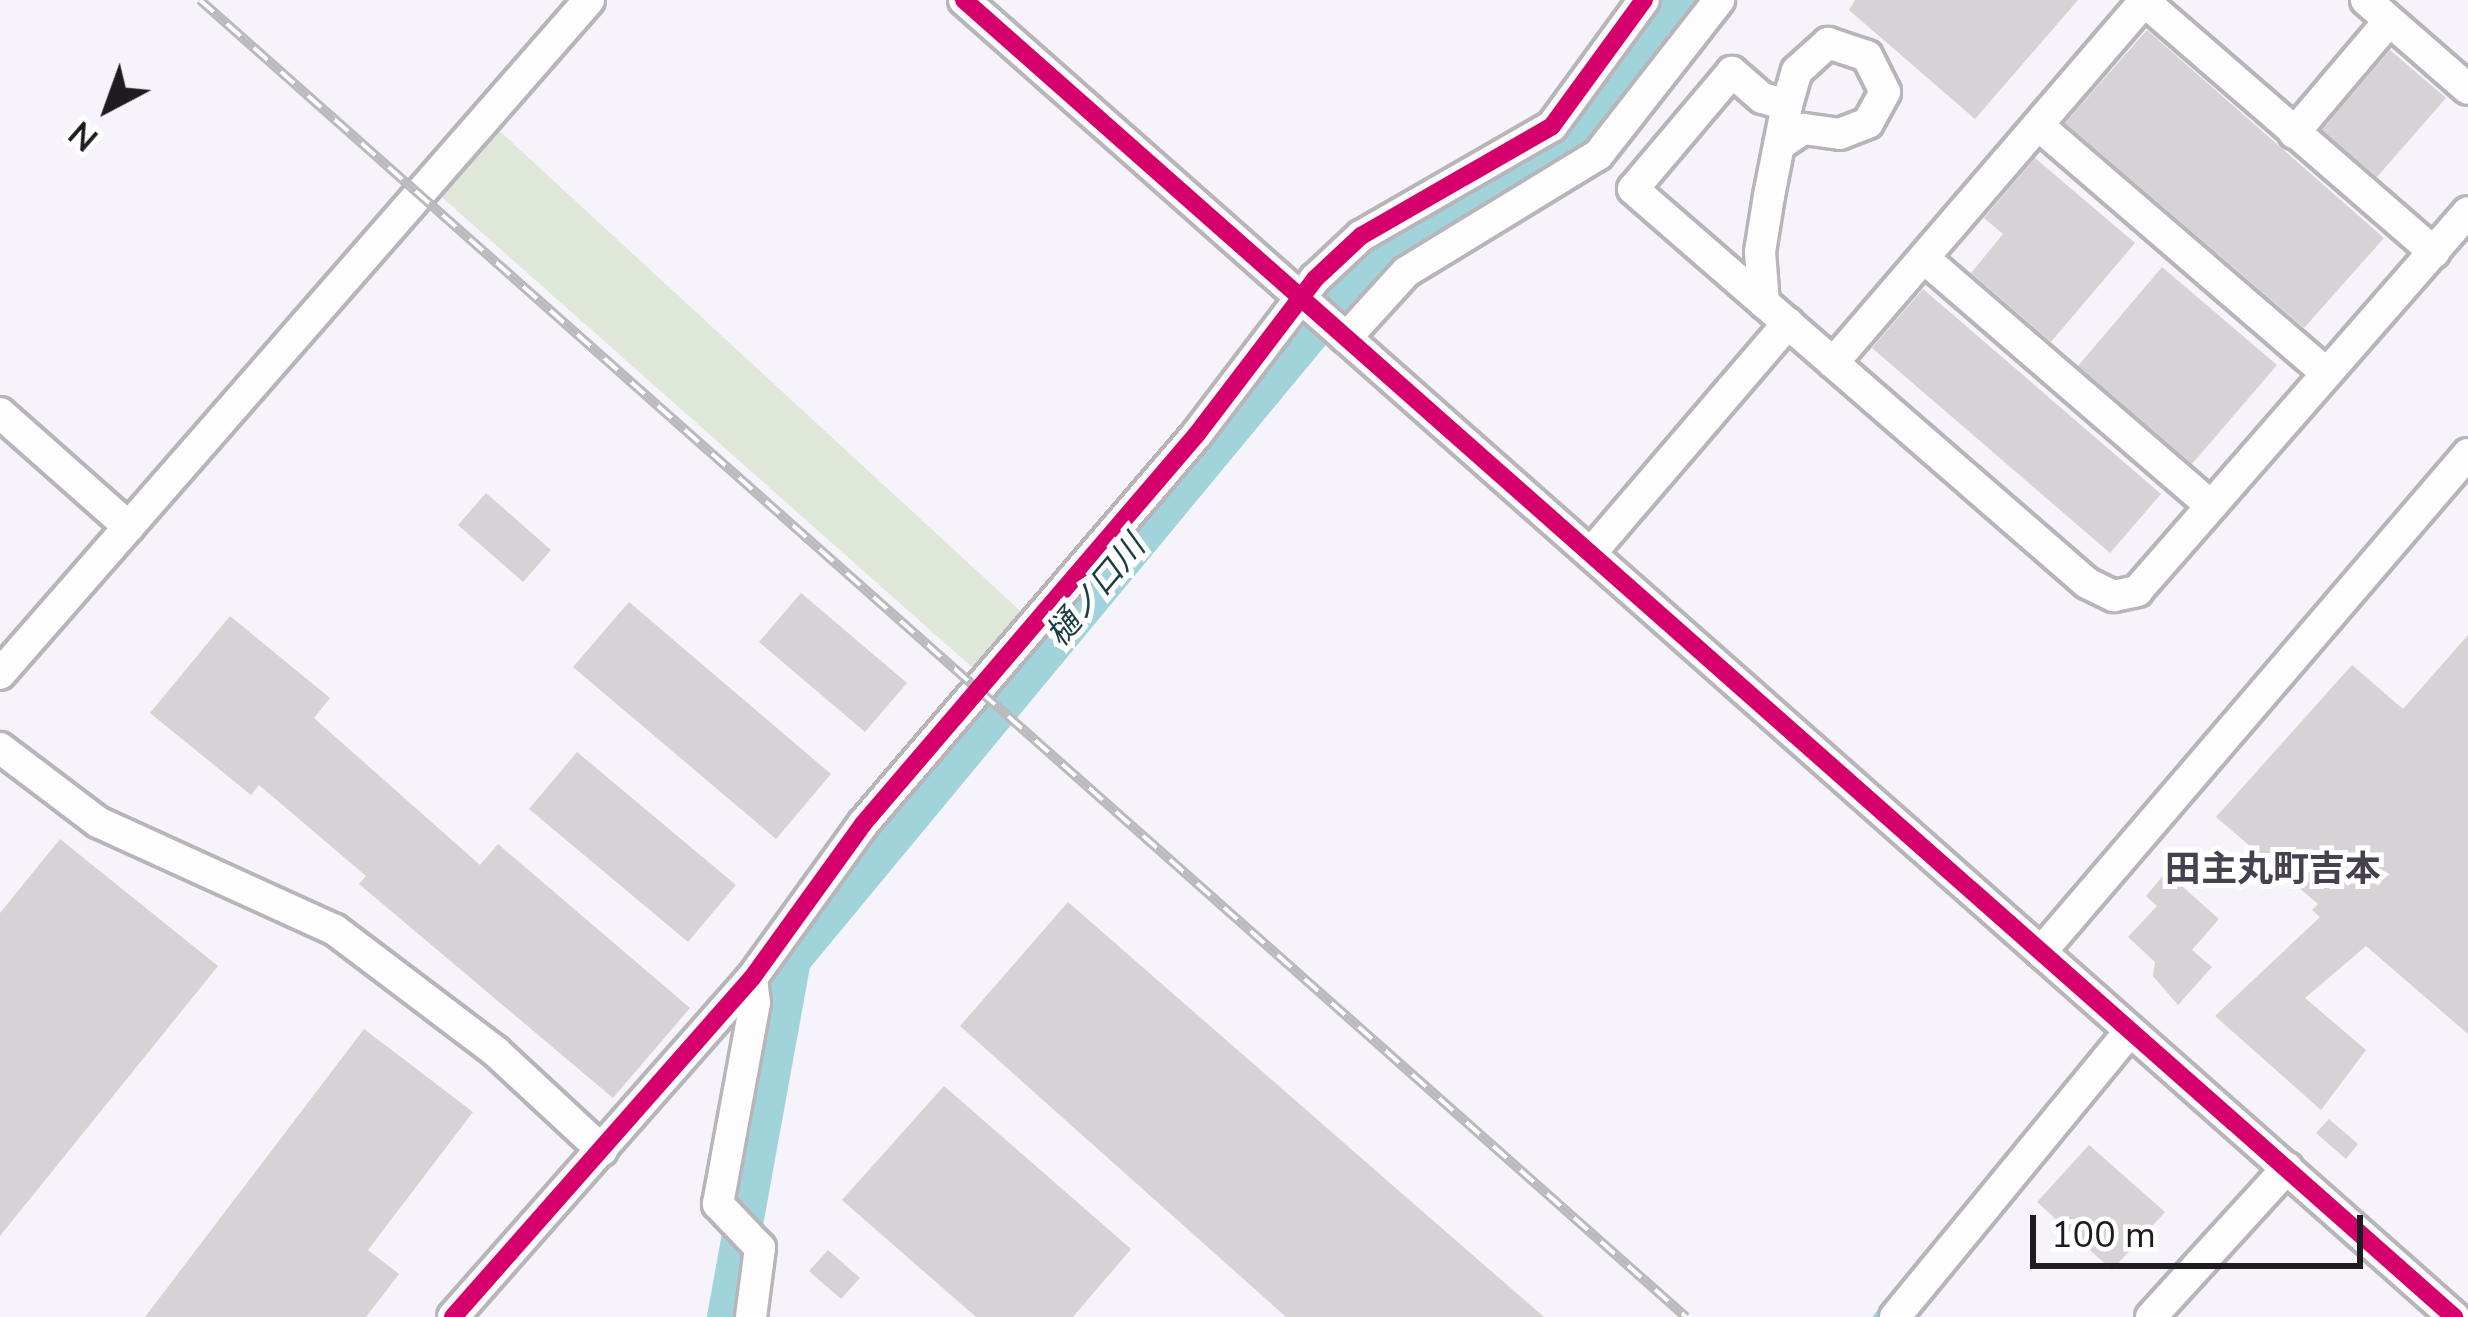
<!DOCTYPE html>
<html>
<head>
<meta charset="utf-8">
<style>
	body { margin:0 }
	#map { position:relative; width:2468px; height:1317px; overflow:hidden; background:#f6f3fa; font-family:"Nunito Sans","Noto Sans JP",sans-serif }
	div>[style] { position:absolute }
	[style*='--x'] { left:calc(var(--x)*1px); top:calc(var(--y)*1px); width:calc(var(--w)*1px); rotate:calc(var(--a)*1deg) }
	.green>* { inset:0; background:#dee7d8 }
	.stream>* { height:6px; margin:-3px; padding:0 3px; transform-origin:3px; border-radius:3px; background:#a1d4da }
	.river>* { height:39px; margin:-19.5px; padding:0 19.5px; transform-origin:19.5px; border-radius:19.5px; background:#a1d4da }
	.building>* { inset:0; background:#d7d2d5 }
	.roads { filter:drop-shadow(3px 0 #b7b5ba) drop-shadow(-3px 0 #b7b5ba) drop-shadow(0 3px #b7b5ba) drop-shadow(0 -3px #b7b5ba) }
	.minor>* { height:30px; margin:-15px; padding:0 15px; transform-origin:15px; border-radius:15px; background:#fefdfe }
	.rail>* { height:10px; margin-top:-5px; transform-origin:0; background:repeating-linear-gradient(90deg,#fff 0 18px,#bab9bb 0 36px); box-sizing:border-box; border-block:3px solid #bab9bb }
	.cycleway>* { height:18px; margin:-9px; padding:0 9px; transform-origin:9px; border-radius:9px; background:#d6006c }
	span { translate:-50% -50%; white-space:nowrap; text-align:center; line-height:1.15; -webkit-text-stroke:10px #fff; paint-order:stroke }
	.water-label { font-size:33px; color:#1a3e41; font-style:italic }
	.quarter-label { font-size:36px; color:#46414e; font-weight:700 }
	.north { position:absolute; left:48px; top:48px; width:120px; height:120px; -webkit-text-stroke:9px #fff; paint-order:stroke; rotate:221deg; font-size:33px; font-weight:700; line-height:48px; text-align:center; color:#1e1b21 }
	.north::after { content:''; display:block; margin:auto; width:42px; height:54px; background:#1e1b21; clip-path:polygon(50% 0,100% 100%,50% 72%,0 100%) }
	.scale { position:absolute; left:2030px; top:1215px; width:333px; height:54px; box-sizing:border-box; border:6px solid #1e1b21; border-top:0; padding-left:15px; font-size:36px; line-height:42px; white-space:nowrap; color:#1e1b21; -webkit-text-stroke:9px #fff; paint-order:stroke }
</style>
</head>
<body>
<div id="map">
	<div class="green">
		<div style="clip-path:polygon(493px 125px,1029px 619px,982px 676px,435px 191px)"></div>
	</div>
	<div class="stream">
		<div style="--x:1876;--y:1317;--w:17;--a:-50"></div>
	</div>
	<div class="river">
		<div style="--x:726;--y:1317;--w:364;--a:-79.7"></div>
		<div style="--x:791;--y:959;--w:884;--a:-50.37"></div>
		<div style="--x:1355;--y:278;--w:46;--a:-38.9"></div>
		<div style="--x:1391;--y:249;--w:187;--a:-28.1"></div>
		<div style="--x:1556;--y:161;--w:203;--a:-52.6"></div>
	</div>
	<div class="building">
		<div style="clip-path:polygon(1855px 0,2078px 0,1975px 119px,1849px 10px)"></div>
		<div style="clip-path:polygon(2147px 30px,2384px 238px,2304px 328px,2065px 123px)"></div>
		<div style="clip-path:polygon(2390px 50px,2446px 98px,2377px 177px,2322px 130px)"></div>
		<div style="clip-path:polygon(2035px 158px,2135px 243px,2051px 342px,1971px 273px,2003px 234px,1984px 218px)"></div>
		<div style="clip-path:polygon(2162px 267px,2277px 365px,2192px 464px,2078px 366px)"></div>
		<div style="clip-path:polygon(1923px 289px,2161px 494px,2110px 553px,1872px 348px)"></div>
		<div style="clip-path:polygon(486px 493px,551px 550px,523px 582px,458px 525px)"></div>
		<div style="clip-path:polygon(801px 593px,907px 683px,865px 732px,759px 642px)"></div>
		<div style="clip-path:polygon(629px 602px,831px 774px,776px 839px,573px 667px)"></div>
		<div style="clip-path:polygon(230px 616px,330px 698px,314px 718px,480px 865px,498px 844px,690px 1008px,613px 1098px,359px 884px,366px 876px,259px 785px,251px 795px,150px 713px)"></div>
		<div style="clip-path:polygon(2468px 635px,2468px 1034px,2366px 946px,2305px 998px,2366px 1050px,2321px 1110px,2215px 1016px,2320px 917px,2312px 910px,2318px 904px,2216px 817px,2352px 665px,2403px 709px)"></div>
		<div style="clip-path:polygon(577px 752px,736px 885px,688px 942px,529px 809px)"></div>
		<div style="clip-path:polygon(60px 839px,218px 966px,0 1236px,0 913px)"></div>
		<div style="clip-path:polygon(2166px 872px,2219px 919px,2192px 950px,2212px 967px,2178px 1005px,2153px 976px,2155px 962px,2128px 937px,2157px 906px,2146px 896px)"></div>
		<div style="clip-path:polygon(1068px 902px,1391px 1184px,1544px 1317px,1286px 1317px,960px 1026px)"></div>
		<div style="clip-path:polygon(364px 1029px,473px 1112px,368px 1250px,399px 1274px,366px 1317px,145px 1317px)"></div>
		<div style="clip-path:polygon(944px 1086px,1131px 1249px,1073px 1317px,976px 1317px,842px 1200px)"></div>
		<div style="clip-path:polygon(2329px 1119px,2358px 1144px,2346px 1159px,2316px 1133px)"></div>
		<div style="clip-path:polygon(2089px 1145px,2165px 1212px,2112px 1270px,2037px 1202px)"></div>
		<div style="clip-path:polygon(828px 1250px,860px 1278px,841px 1299px,809px 1271px)"></div>
	</div>
	<div class="roads">
		<div class="minor">
			<div style="--x:964;--y:0;--w:1989;--a:41.47"></div>
			<div style="--x:2366;--y:0;--w:135;--a:41.1"></div>
			<div style="--x:2144;--y:1;--w:384;--a:40.9"></div>
			<div style="--x:1787;--y:105;--w:26;--a:-164"></div>
			<div style="--x:1762;--y:98;--w:40;--a:-139"></div>
			<div style="--x:1732;--y:72;--w:153;--a:130.2"></div>
			<div style="--x:1633;--y:189;--w:601;--a:40.95"></div>
			<div style="--x:2087;--y:583;--w:30;--a:26"></div>
			<div style="--x:2114;--y:596;--w:24;--a:-12"></div>
			<div style="--x:2137;--y:591;--w:503;--a:-48.87"></div>
			<div style="--x:2038;--y:125;--w:380;--a:40.7"></div>
			<div style="--x:2294;--y:133;--w:147;--a:-49.7"></div>
			<div style="--x:1925;--y:259;--w:378;--a:40.8"></div>
			<div style="--x:1764;--y:303;--w:51;--a:-94.5"></div>
			<div style="--x:1760;--y:252;--w:57;--a:-80.9"></div>
			<div style="--x:1769;--y:196;--w:52;--a:-78.9"></div>
			<div style="--x:1779;--y:145;--w:41;--a:-78.7"></div>
			<div style="--x:1787;--y:105;--w:35;--a:-74"></div>
			<div style="--x:1797;--y:71;--w:42;--a:-42.1"></div>
			<div style="--x:1828;--y:43;--w:41;--a:18.4"></div>
			<div style="--x:1867;--y:56;--w:40;--a:63.4"></div>
			<div style="--x:1885;--y:92;--w:35;--a:119"></div>
			<div style="--x:1868;--y:123;--w:30;--a:159"></div>
			<div style="--x:1840;--y:134;--w:37;--a:-172"></div>
			<div style="--x:1803;--y:129;--w:29;--a:146"></div>
			<div style="--x:1346;--y:338;--w:89;--a:-47.7"></div>
			<div style="--x:1406;--y:272;--w:225;--a:-31.4"></div>
			<div style="--x:1598;--y:155;--w:197;--a:-52"></div>
			<div style="--x:1833;--y:363;--w:479;--a:-49.3"></div>
			<div style="--x:0;--y:413;--w:172;--a:41.5"></div>
			<div style="--x:1591;--y:553;--w:303;--a:-49.4"></div>
			<div style="--x:0;--y:674;--w:895;--a:-48.85"></div>
			<div style="--x:0;--y:748;--w:123;--a:37.1"></div>
			<div style="--x:98;--y:822;--w:260;--a:24.5"></div>
			<div style="--x:335;--y:930;--w:201;--a:37.1"></div>
			<div style="--x:495;--y:1051;--w:146;--a:42.8"></div>
			<div style="--x:2041;--y:952;--w:656;--a:-49.39"></div>
			<div style="--x:453;--y:1317;--w:452;--a:-48.6"></div>
			<div style="--x:752;--y:978;--w:190;--a:-54.2"></div>
			<div style="--x:863;--y:824;--w:513;--a:-49.42"></div>
			<div style="--x:1197;--y:434;--w:195;--a:-52.7"></div>
			<div style="--x:1315;--y:279;--w:63;--a:-43.1"></div>
			<div style="--x:1361;--y:236;--w:220;--a:-29.9"></div>
			<div style="--x:1552;--y:126;--w:156;--a:-53.9"></div>
			<div style="--x:751;--y:1317;--w:70;--a:-82.6"></div>
			<div style="--x:760;--y:1248;--w:61;--a:-133.7"></div>
			<div style="--x:718;--y:1204;--w:204;--a:-79.6"></div>
			<div style="--x:755;--y:1003;--w:25;--a:-97"></div>
			<div style="--x:1895;--y:1317;--w:370;--a:-50.6"></div>
			<div style="--x:2151;--y:1317;--w:202;--a:-47.6"></div>
		</div>
	</div>
	<div class="rail">
		<div style="--x:200;--y:0;--w:1986;--a:41.55"></div>
	</div>
	<div class="cycleway">
		<div style="--x:964;--y:0;--w:1989;--a:41.47"></div>
		<div style="--x:453;--y:1317;--w:452;--a:-48.6"></div>
		<div style="--x:752;--y:978;--w:190;--a:-54.2"></div>
		<div style="--x:863;--y:824;--w:513;--a:-49.42"></div>
		<div style="--x:1197;--y:434;--w:195;--a:-52.7"></div>
		<div style="--x:1315;--y:279;--w:63;--a:-43.1"></div>
		<div style="--x:1361;--y:236;--w:220;--a:-29.9"></div>
		<div style="--x:1552;--y:126;--w:156;--a:-53.9"></div>
	</div>
	<div class="water-label">
		<span style="left:1096px;top:591px;rotate:-50deg">樋ノ口川</span>
	</div>
	<div class="quarter-label">
		<span style="left:2273px;top:870px">田主丸町吉本</span>
	</div>
	<div class="north">N</div>
	<div class="scale">100 m</div>
</div>
</body>
</html>
